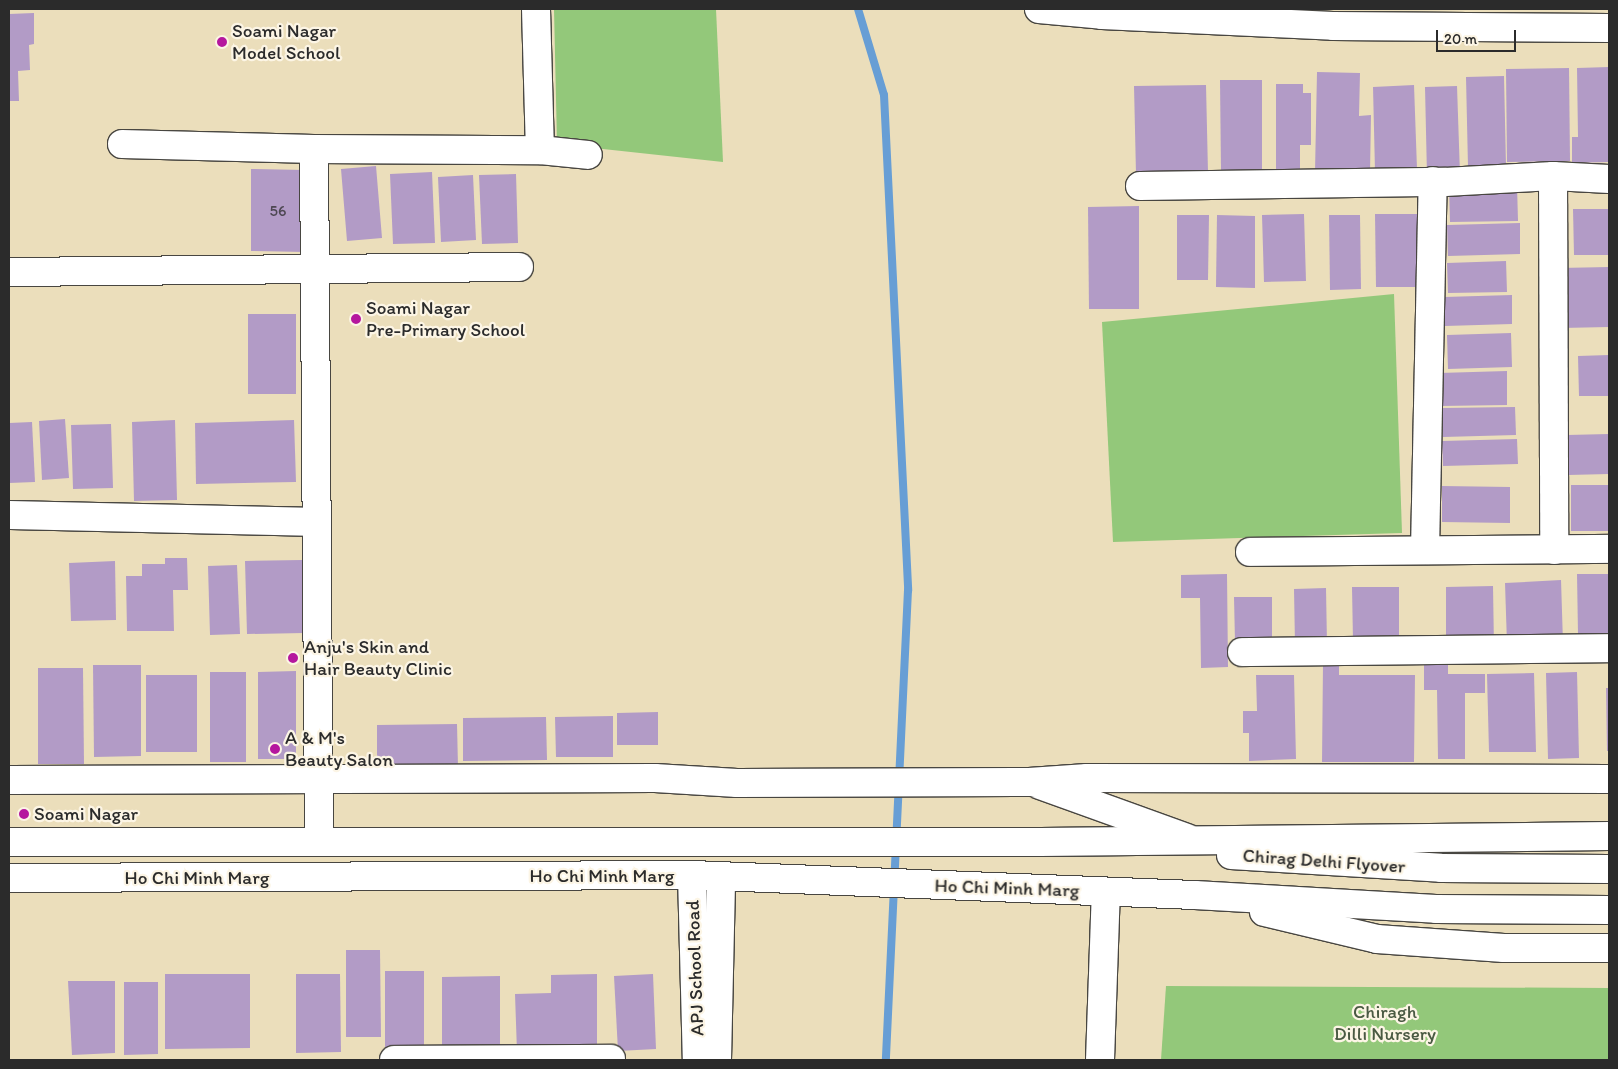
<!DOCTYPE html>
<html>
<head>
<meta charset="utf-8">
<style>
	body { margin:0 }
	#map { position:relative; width:1618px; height:1069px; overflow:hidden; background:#ebdebb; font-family:Itim,sans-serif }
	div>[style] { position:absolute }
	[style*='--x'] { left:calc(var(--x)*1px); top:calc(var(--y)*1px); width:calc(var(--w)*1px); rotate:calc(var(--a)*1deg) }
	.green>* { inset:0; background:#93c87a }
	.stream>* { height:8px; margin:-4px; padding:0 4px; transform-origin:4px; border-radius:4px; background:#679ed5 }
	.building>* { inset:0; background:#b29bc6 }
	.roads { filter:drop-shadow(1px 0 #484641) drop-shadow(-1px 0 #484641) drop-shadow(0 1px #484641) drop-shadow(0 -1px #484641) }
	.minor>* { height:28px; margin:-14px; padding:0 14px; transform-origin:14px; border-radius:14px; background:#fff }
	.tertiary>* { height:28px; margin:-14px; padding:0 14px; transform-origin:14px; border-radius:14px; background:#fff }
	.primary>* { height:28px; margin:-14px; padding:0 14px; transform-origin:14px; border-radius:14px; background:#fff }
	.dots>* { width:14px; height:14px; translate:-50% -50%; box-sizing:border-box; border:2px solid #fcf5e5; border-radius:50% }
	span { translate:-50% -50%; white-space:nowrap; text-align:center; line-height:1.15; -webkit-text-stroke:4.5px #fcf5e5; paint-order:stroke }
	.number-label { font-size:16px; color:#4d4752 }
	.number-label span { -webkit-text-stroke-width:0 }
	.poi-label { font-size:19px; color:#2b2b2b }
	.left { translate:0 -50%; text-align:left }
	.street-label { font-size:19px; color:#2b2b2b }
	.park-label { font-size:19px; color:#4a5a43 }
	.frame { position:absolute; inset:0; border:10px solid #2b2b2b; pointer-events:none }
	.scale { position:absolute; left:1436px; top:30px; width:80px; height:22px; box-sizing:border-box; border:2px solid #2b2b2b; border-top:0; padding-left:6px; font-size:15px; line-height:18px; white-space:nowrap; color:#2b2b2b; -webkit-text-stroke:4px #fcf5e5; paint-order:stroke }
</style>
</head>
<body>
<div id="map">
	<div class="green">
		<div style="clip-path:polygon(554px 9px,716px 9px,723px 162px,557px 144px)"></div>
		<div style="clip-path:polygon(1394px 294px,1402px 533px,1113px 542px,1102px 322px)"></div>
		<div style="clip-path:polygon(1166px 986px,1609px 988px,1608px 1060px,1161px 1060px)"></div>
	</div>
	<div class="stream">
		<div style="--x:858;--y:9;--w:90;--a:73.2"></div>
		<div style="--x:884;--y:95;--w:496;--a:87.2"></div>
		<div style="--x:908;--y:590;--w:471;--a:92.7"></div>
	</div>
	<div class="building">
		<div style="clip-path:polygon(34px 13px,34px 44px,29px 45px,30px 70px,18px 71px,19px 101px,9px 101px,9px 14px)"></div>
		<div style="clip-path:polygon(1609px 67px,1609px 162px,1572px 163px,1572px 137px,1578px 137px,1577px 68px)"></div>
		<div style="clip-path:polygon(1569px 68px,1570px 161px,1507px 162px,1506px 69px)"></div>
		<div style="clip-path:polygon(1317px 72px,1360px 73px,1359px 116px,1371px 115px,1370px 173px,1315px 172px)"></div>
		<div style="clip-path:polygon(1504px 76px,1506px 166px,1468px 167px,1466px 77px)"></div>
		<div style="clip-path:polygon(1220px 80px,1262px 80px,1262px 171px,1221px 172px)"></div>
		<div style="clip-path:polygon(1276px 84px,1303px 84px,1303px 93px,1311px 93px,1311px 145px,1300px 145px,1300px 172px,1276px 172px)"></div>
		<div style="clip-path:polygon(1206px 85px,1208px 173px,1136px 174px,1134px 86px)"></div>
		<div style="clip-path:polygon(1414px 85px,1417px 169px,1375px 171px,1373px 87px)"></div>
		<div style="clip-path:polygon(1457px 86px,1460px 175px,1427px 176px,1425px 87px)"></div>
		<div style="clip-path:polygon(376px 166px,382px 238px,347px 241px,341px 169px)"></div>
		<div style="clip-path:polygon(251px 169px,305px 170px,305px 252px,251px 251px)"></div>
		<div style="clip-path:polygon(432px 172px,435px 243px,393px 244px,390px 174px)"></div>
		<div style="clip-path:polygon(516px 174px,518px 243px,482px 244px,479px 175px)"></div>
		<div style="clip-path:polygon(473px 175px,476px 240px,441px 242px,438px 177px)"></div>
		<div style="clip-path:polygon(1517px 185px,1518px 221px,1450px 222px,1449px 186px)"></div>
		<div style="clip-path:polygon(1139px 206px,1139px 309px,1089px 309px,1088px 207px)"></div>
		<div style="clip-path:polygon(1573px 209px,1609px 209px,1609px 255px,1574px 255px)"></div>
		<div style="clip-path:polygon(1304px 214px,1306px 281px,1264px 282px,1262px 215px)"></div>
		<div style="clip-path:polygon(1375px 214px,1426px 214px,1427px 287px,1376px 287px)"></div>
		<div style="clip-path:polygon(1177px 215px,1209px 215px,1208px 280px,1177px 280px)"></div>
		<div style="clip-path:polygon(1217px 215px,1255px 216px,1255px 288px,1216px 287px)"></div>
		<div style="clip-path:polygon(1329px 215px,1360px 215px,1361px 289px,1330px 290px)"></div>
		<div style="clip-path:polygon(1520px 223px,1520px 254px,1448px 256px,1447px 225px)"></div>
		<div style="clip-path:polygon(1506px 261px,1507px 292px,1448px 293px,1447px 263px)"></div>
		<div style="clip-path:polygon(1609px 267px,1609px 327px,1561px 328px,1559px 268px)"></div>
		<div style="clip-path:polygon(1512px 295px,1512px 324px,1445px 326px,1444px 297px)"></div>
		<div style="clip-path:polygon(248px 314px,296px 314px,296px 394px,248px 394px)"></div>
		<div style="clip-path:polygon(1511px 333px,1512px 367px,1448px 369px,1447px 335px)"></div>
		<div style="clip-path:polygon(1609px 355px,1609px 396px,1579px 396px,1578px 356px)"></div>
		<div style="clip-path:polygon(1507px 371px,1507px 405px,1440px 406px,1439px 373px)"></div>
		<div style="clip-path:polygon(1515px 407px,1516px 435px,1443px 437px,1443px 408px)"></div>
		<div style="clip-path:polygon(65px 419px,69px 478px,42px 480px,39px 421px)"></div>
		<div style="clip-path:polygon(175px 420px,177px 500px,134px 501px,132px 422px)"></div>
		<div style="clip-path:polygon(294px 420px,296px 482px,196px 484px,195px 423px)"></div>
		<div style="clip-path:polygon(32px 422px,35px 482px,9px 483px,9px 423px)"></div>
		<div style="clip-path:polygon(111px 424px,113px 488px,73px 489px,71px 425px)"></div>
		<div style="clip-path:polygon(1609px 434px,1609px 474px,1568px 475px,1567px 435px)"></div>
		<div style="clip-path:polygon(1517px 439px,1518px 464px,1443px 466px,1442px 441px)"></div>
		<div style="clip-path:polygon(1571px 485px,1609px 485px,1609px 531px,1571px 531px)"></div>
		<div style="clip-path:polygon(1442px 486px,1510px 487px,1510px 523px,1442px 522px)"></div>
		<div style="clip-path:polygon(165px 558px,187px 558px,188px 590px,173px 590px,174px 631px,127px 631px,126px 576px,142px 576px,142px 564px,165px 564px)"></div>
		<div style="clip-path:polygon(302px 560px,304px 633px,247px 634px,245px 561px)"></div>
		<div style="clip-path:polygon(115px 561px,116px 620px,71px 621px,69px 563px)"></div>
		<div style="clip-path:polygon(237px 565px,240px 634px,210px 635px,208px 566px)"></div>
		<div style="clip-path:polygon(1227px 574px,1228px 667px,1201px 668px,1200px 598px,1181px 598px,1181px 575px)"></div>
		<div style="clip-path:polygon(1577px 574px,1609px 574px,1609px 634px,1578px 634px)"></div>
		<div style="clip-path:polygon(1561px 580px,1563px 643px,1507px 644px,1505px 583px)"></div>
		<div style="clip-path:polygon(1493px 586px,1494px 648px,1446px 649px,1446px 587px)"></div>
		<div style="clip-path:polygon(1352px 587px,1399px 587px,1399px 641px,1353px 641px)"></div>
		<div style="clip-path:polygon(1326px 588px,1327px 645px,1295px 645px,1294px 589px)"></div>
		<div style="clip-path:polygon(1234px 597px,1272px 597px,1272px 641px,1235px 642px)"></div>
		<div style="clip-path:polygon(1323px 664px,1339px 664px,1339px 675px,1415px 675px,1414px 762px,1322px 762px)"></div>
		<div style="clip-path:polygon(93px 665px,141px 665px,141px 756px,94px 757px)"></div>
		<div style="clip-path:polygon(1424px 665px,1448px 665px,1448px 674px,1485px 674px,1485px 693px,1465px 693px,1465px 759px,1438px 759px,1437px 690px,1424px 690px)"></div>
		<div style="clip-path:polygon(38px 668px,83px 668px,84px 764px,38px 764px)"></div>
		<div style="clip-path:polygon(296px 671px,296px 759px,258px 759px,258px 672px)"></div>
		<div style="clip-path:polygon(210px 672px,246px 672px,246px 762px,210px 762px)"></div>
		<div style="clip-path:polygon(1577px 672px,1579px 758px,1548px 759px,1546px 673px)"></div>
		<div style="clip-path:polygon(1534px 673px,1536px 752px,1489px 752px,1487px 674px)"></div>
		<div style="clip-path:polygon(146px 675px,197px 675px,197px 752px,146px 752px)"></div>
		<div style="clip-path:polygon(1256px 675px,1294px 675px,1296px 759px,1249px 761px,1249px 733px,1243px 733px,1243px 711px,1257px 711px)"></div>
		<div style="clip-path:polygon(1606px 688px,1609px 688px,1609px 751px,1607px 751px)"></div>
		<div style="clip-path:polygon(658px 712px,658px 745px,617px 745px,617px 713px)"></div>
		<div style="clip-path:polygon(613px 716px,613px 757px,556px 757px,555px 717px)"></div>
		<div style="clip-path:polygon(546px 717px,547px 760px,463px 761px,463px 718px)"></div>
		<div style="clip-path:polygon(457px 724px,458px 767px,377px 768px,377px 725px)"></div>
		<div style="clip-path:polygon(346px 950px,380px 950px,381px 1037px,346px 1037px)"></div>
		<div style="clip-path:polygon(385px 971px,424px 971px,424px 1052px,385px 1052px)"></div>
		<div style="clip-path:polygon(165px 974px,250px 974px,250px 1048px,165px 1049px)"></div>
		<div style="clip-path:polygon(296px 974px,340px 974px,341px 1052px,296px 1053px)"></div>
		<div style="clip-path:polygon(597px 974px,597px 1050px,517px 1052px,515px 994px,551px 993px,551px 975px)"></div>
		<div style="clip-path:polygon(653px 974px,656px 1049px,618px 1051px,614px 976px)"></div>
		<div style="clip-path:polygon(500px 976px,500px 1051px,442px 1052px,442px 977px)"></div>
		<div style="clip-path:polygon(68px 981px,115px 981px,115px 1053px,72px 1055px)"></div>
		<div style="clip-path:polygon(124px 982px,158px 982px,158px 1054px,124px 1055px)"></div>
	</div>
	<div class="roads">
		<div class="minor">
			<div style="--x:536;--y:9;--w:141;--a:88.4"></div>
			<div style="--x:1039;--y:9;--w:63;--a:5.4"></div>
			<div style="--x:1102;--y:15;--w:231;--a:2.7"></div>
			<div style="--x:1333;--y:26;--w:276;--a:0.4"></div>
			<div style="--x:122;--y:144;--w:192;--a:1.5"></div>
			<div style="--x:314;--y:149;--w:226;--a:0.3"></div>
			<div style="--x:540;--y:150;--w:48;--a:5.9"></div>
			<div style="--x:314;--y:149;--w:692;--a:89.59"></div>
			<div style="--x:1553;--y:176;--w:374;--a:89.8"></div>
			<div style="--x:1140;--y:186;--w:305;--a:-0.8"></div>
			<div style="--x:1445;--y:182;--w:108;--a:-3.2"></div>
			<div style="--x:1553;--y:176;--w:56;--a:3.1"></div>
			<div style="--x:9;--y:272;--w:510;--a:-0.56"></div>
			<div style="--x:9;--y:515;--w:307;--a:1.3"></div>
			<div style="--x:1425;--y:550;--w:369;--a:-88.8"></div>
			<div style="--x:1250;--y:552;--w:359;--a:-0.5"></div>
			<div style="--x:1242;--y:652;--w:367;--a:-0.6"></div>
			<div style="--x:394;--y:1060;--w:217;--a:-0.3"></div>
			<div style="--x:1100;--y:1060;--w:168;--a:-88"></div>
		</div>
		<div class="tertiary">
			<div style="--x:9;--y:780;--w:646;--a:-0.18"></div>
			<div style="--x:655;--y:778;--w:82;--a:3.5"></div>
			<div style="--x:737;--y:783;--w:292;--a:-0.2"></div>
			<div style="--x:1029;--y:782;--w:58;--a:-3.9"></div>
			<div style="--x:1087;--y:778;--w:522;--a:0.11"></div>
			<div style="--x:1040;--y:785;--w:156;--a:19.8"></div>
			<div style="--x:692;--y:875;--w:185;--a:88.5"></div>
			<div style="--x:717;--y:1060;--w:183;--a:-88.7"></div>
		</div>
		<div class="primary">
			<div style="--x:9;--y:842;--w:1031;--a:0"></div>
			<div style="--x:1040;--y:842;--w:569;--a:-0.6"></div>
			<div style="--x:1231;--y:855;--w:210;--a:3.5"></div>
			<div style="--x:1441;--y:868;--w:168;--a:0.3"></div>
			<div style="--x:9;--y:878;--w:683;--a:-0.25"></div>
			<div style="--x:692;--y:875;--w:503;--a:2.28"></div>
			<div style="--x:1195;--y:895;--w:241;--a:3.3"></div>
			<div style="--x:1436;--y:909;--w:173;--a:0.3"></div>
			<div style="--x:1264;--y:912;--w:116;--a:13.4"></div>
			<div style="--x:1377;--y:939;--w:127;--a:4.1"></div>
			<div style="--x:1504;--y:948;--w:105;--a:0"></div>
		</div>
	</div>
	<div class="dots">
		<div style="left:222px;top:42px;background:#b5179e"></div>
		<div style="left:356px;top:319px;background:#b5179e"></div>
		<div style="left:293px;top:658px;background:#b5179e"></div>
		<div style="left:275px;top:749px;background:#b5179e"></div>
		<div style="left:24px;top:814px;background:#b5179e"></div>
	</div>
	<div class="number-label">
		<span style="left:278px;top:211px">56</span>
	</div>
	<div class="poi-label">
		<span class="left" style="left:232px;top:42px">Soami Nagar<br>Model School</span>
		<span class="left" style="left:366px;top:319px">Soami Nagar<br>Pre-Primary School</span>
		<span class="left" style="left:304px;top:658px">Anju's Skin and<br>Hair Beauty Clinic</span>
		<span class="left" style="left:285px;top:749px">A &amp; M's<br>Beauty Salon</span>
		<span class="left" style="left:34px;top:814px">Soami Nagar</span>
	</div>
	<div class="street-label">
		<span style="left:1324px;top:861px;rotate:4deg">Chirag Delhi Flyover</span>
		<span style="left:602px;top:876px">Ho Chi Minh Marg</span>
		<span style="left:197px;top:878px">Ho Chi Minh Marg</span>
		<span style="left:1007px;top:888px;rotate:2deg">Ho Chi Minh Marg</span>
		<span style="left:695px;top:968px;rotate:-92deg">APJ School Road</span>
	</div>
	<div class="park-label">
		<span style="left:1385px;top:1023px">Chiragh<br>Dilli Nursery</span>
	</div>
	<div class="frame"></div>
	<div class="scale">20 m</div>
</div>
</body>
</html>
